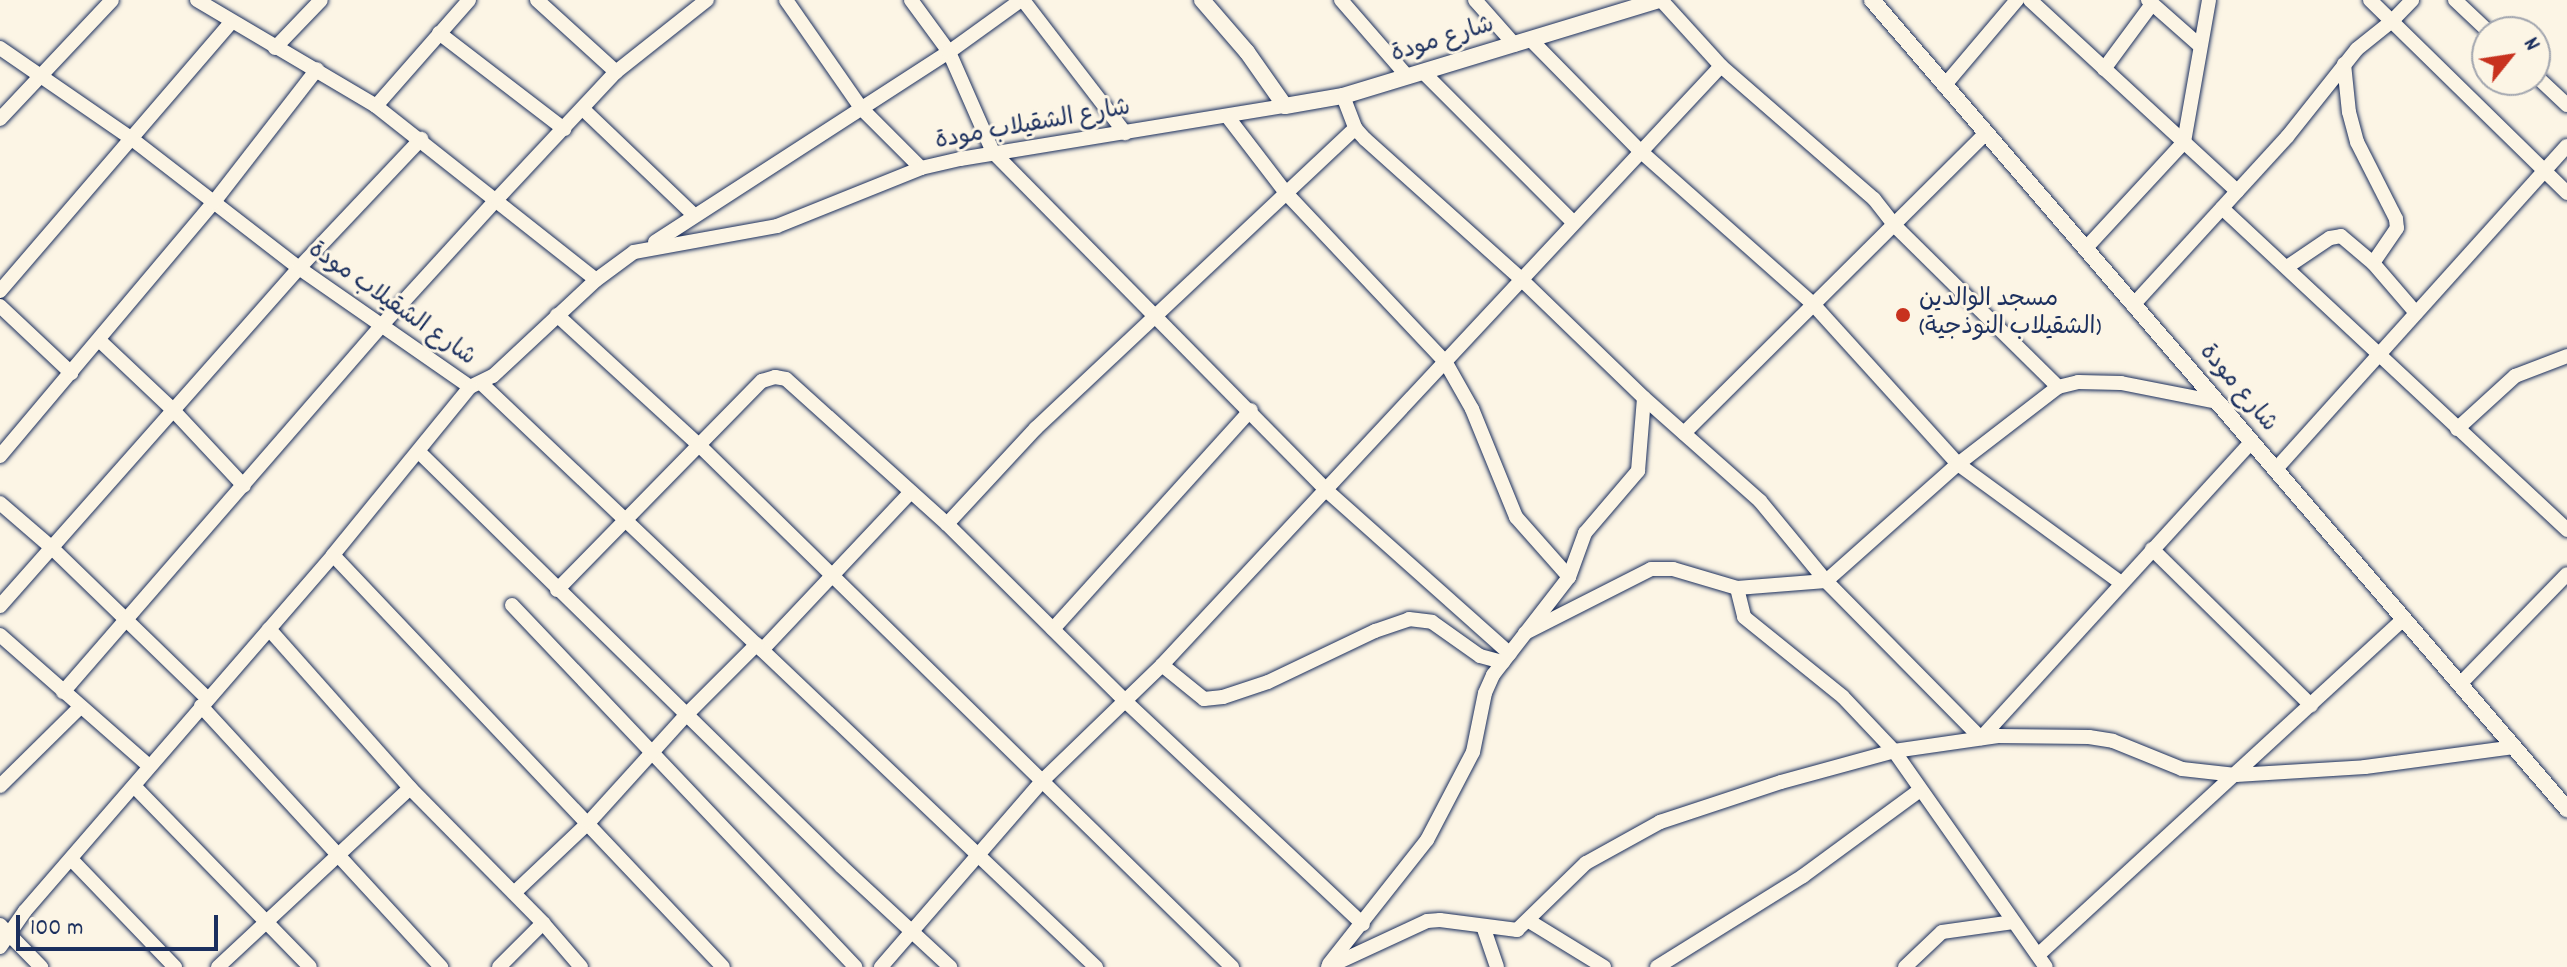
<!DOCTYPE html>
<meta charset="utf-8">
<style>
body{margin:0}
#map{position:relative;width:2567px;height:967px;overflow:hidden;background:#fcf5e5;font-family:Dekko,"Playpen Sans Arabic",sans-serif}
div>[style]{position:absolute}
.roads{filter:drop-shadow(0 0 2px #1b2f5e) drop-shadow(0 0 2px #1b2f5e)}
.minor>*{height:14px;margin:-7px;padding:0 7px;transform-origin:7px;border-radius:7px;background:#fcf5e5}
.tertiary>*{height:16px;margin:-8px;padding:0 8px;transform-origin:8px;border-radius:8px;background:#fcf5e5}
.dots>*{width:22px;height:22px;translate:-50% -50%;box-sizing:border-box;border:4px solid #fcf5e5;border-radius:50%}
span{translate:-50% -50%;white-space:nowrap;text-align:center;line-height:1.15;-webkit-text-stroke:6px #fcf5e5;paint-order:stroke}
.street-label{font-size:24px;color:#1b2f5e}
.poi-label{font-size:24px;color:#1b2f5e}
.left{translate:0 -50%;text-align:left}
.north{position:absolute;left:2471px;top:16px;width:80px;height:80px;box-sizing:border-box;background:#fcf5e5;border:2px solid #a2a6af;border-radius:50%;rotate:60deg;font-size:22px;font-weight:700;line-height:32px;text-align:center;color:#1b2f5e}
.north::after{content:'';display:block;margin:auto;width:28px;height:36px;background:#c8321e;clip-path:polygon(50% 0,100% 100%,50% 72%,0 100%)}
.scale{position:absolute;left:16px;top:915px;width:202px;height:36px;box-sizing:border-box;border:4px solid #1b2f5e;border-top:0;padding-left:10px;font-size:24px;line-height:28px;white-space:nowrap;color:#1b2f5e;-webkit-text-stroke:6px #fcf5e5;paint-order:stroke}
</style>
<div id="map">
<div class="roads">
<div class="minor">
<i style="left:197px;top:0;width:208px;rotate:30.6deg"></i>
<i style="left:376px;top:106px;width:280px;rotate:38.3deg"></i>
<i style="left:537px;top:0;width:107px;rotate:42.3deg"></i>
<i style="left:786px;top:0;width:131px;rotate:55.2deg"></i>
<i style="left:861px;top:108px;width:85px;rotate:45deg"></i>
<i style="left:911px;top:0;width:64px;rotate:53.8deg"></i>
<i style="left:949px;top:52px;width:109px;rotate:66.3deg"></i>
<i style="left:993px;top:152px;width:474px;rotate:45.4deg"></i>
<i style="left:1326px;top:490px;width:246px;rotate:41.7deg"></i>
<i style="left:1023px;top:0;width:168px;rotate:52.5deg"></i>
<i style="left:1341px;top:0;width:102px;rotate:49deg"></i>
<i style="left:1475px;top:0;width:60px;rotate:48.4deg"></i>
<i style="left:1661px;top:0;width:89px;rotate:47.7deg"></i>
<i style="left:1721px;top:66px;width:203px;rotate:41deg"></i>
<i style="left:1874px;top:199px;width:34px;rotate:52deg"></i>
<i style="left:1895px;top:226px;width:229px;rotate:44.6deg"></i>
<i style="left:2030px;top:0;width:282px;rotate:42.7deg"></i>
<i style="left:2148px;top:0;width:68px;rotate:41.4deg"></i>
<i style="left:2370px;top:0;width:276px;rotate:44.4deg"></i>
<i style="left:2455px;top:0;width:47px;rotate:43.3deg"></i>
<i style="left:439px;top:33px;width:158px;rotate:37.5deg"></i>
<i style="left:1531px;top:40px;width:154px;rotate:45.5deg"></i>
<i style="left:1639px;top:150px;width:231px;rotate:41.5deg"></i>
<i style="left:1812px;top:303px;width:217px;rotate:47.8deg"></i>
<i style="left:1958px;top:464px;width:202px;rotate:36.1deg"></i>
<i style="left:0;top:48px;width:160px;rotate:34.6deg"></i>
<i style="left:132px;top:139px;width:211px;rotate:37.7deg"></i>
<i style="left:299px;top:268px;width:208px;rotate:34.8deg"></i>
<i style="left:470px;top:387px;width:25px;rotate:-26deg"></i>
<i style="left:493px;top:376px;width:141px;rotate:-43deg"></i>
<i style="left:596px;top:280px;width:47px;rotate:-36.4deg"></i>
<i style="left:634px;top:252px;width:145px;rotate:-10.3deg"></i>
<i style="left:777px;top:226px;width:155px;rotate:-21.9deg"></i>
<i style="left:921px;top:168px;width:40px;rotate:-13deg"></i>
<i style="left:960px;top:159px;width:329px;rotate:-9.3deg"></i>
<i style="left:275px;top:48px;width:66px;rotate:-46.2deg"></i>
<i style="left:2344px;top:64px;width:48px;rotate:84.1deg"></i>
<i style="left:2349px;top:112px;width:31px;rotate:75deg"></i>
<i style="left:2357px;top:142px;width:86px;rotate:63.1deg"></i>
<i style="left:2396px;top:219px;width:9px;rotate:84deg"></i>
<i style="left:2397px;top:228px;width:42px;rotate:124.4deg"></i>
<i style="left:2104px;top:69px;width:81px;rotate:-53.6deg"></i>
<i style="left:1424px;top:73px;width:211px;rotate:45deg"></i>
<i style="left:2535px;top:75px;width:44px;rotate:43.2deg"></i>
<i style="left:1944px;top:86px;width:113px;rotate:-49.7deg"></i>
<i style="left:1343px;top:96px;width:34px;rotate:69deg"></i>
<i style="left:1355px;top:128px;width:15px;rotate:48deg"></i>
<i style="left:1365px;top:139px;width:212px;rotate:41.9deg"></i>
<i style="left:1523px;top:281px;width:168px;rotate:44deg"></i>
<i style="left:1644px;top:398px;width:155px;rotate:41.6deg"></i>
<i style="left:1760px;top:501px;width:104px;rotate:50.5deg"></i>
<i style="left:1826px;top:581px;width:221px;rotate:45.4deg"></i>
<i style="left:1981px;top:738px;width:401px;rotate:-47.6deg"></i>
<i style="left:376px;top:106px;width:141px;rotate:-48.7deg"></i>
<i style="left:584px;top:110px;width:152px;rotate:43.7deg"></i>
<i style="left:1227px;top:116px;width:97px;rotate:52.5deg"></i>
<i style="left:1286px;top:193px;width:233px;rotate:46.7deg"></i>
<i style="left:1446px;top:363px;width:53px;rotate:60.5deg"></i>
<i style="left:1472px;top:409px;width:117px;rotate:67.8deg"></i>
<i style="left:1516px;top:517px;width:80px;rotate:48.5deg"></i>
<i style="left:0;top:119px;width:163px;rotate:-46.7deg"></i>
<i style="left:2222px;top:208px;width:472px;rotate:43deg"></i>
<i style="left:655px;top:242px;width:350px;rotate:-32.9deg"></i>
<i style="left:949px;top:52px;width:89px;rotate:-35.8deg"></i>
<i style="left:2085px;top:249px;width:146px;rotate:-47.2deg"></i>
<i style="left:2184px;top:142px;width:144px;rotate:-80deg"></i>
<i style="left:2287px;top:267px;width:52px;rotate:-34deg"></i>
<i style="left:2330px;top:238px;width:11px;rotate:-10deg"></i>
<i style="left:2341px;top:236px;width:42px;rotate:40.2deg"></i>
<i style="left:2373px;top:263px;width:66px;rotate:49.3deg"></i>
<i style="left:0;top:291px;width:355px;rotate:-49.3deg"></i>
<i style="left:2133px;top:305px;width:228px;rotate:-47.5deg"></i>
<i style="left:2287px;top:137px;width:112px;rotate:-51.5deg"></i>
<i style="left:2357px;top:49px;width:45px;rotate:-38.7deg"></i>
<i style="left:2392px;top:21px;width:29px;rotate:-46deg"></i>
<i style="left:0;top:306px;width:98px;rotate:43.3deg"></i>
<i style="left:557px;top:315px;width:194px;rotate:42.5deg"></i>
<i style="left:700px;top:446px;width:745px;rotate:44.4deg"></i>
<i style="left:99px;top:340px;width:100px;rotate:43.4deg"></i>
<i style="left:172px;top:409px;width:105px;rotate:46.9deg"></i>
<i style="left:482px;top:384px;width:847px;rotate:43.52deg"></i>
<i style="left:2457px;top:429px;width:79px;rotate:-42.4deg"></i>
<i style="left:2515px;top:376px;width:56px;rotate:-21deg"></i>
<i style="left:1684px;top:433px;width:424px;rotate:-44.8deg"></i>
<i style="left:419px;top:452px;width:591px;rotate:44.45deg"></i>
<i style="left:841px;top:866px;width:149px;rotate:42.8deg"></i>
<i style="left:0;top:456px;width:332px;rotate:-49.9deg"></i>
<i style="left:214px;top:202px;width:168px;rotate:-52.2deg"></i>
<i style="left:2275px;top:470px;width:436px;rotate:-48deg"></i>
<i style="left:0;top:503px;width:67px;rotate:40.8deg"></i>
<i style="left:51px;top:547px;width:217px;rotate:44.1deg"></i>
<i style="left:947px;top:524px;width:131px;rotate:-47.2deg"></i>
<i style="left:1036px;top:428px;width:438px;rotate:-43.2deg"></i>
<i style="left:2152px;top:549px;width:223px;rotate:44.5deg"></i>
<i style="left:333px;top:555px;width:567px;rotate:46.57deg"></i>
<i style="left:1737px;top:588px;width:30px;rotate:76deg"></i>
<i style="left:1744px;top:617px;width:127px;rotate:38.9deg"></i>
<i style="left:1843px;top:697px;width:74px;rotate:46.6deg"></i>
<i style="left:1894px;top:751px;width:264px;rotate:54.9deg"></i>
<i style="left:557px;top:590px;width:293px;rotate:-45.6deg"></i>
<i style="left:762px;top:381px;width:14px;rotate:-17deg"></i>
<i style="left:775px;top:377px;width:11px;rotate:10deg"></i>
<i style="left:786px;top:379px;width:217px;rotate:42deg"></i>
<i style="left:947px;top:524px;width:248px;rotate:44.8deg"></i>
<i style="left:1123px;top:699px;width:329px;rotate:43.2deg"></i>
<i style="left:512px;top:605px;width:499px;rotate:46.5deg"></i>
<i style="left:0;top:606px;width:451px;rotate:-48.5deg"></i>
<i style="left:299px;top:268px;width:178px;rotate:-46.6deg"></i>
<i style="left:269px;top:629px;width:213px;rotate:48.4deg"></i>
<i style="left:410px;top:788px;width:190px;rotate:45.4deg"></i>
<i style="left:543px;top:923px;width:58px;rotate:49.2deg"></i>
<i style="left:1053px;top:629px;width:295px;rotate:-47.9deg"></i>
<i style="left:1525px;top:633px;width:141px;rotate:-26.9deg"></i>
<i style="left:1651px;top:569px;width:22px"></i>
<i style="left:1673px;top:569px;width:67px;rotate:16.5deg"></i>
<i style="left:1737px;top:588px;width:89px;rotate:-4.5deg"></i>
<i style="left:1826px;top:581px;width:176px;rotate:-41.6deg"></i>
<i style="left:1958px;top:464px;width:126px;rotate:-37.6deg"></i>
<i style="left:2058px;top:387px;width:21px;rotate:-14deg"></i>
<i style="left:2078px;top:382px;width:43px;rotate:1.3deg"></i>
<i style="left:2121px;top:383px;width:99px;rotate:11.1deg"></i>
<i style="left:0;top:635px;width:198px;rotate:41.3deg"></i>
<i style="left:762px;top:650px;width:217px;rotate:-46.7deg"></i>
<i style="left:1162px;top:665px;width:54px;rotate:39deg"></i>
<i style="left:1204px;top:699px;width:19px;rotate:-6deg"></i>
<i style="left:1223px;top:697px;width:47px;rotate:-18.4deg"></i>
<i style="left:1268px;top:682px;width:119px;rotate:-25.5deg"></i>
<i style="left:1375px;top:631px;width:36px;rotate:-19deg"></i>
<i style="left:1409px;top:619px;width:23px;rotate:7deg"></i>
<i style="left:1432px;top:622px;width:59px;rotate:35.3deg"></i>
<i style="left:1480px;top:656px;width:24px;rotate:15deg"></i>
<i style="left:2460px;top:684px;width:153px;rotate:-45.8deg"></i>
<i style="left:63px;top:692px;width:485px;rotate:-49deg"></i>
<i style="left:381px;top:326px;width:172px;rotate:-47.6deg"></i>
<i style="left:497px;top:199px;width:174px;rotate:-46.9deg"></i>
<i style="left:616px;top:72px;width:116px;rotate:-38.4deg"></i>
<i style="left:201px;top:706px;width:355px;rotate:47.4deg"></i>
<i style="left:0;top:786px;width:111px;rotate:-44.6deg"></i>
<i style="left:134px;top:786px;width:252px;rotate:45.8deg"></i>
<i style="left:71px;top:859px;width:150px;rotate:46.1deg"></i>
<i style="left:514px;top:893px;width:103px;rotate:-43.4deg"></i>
<i style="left:589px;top:822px;width:144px;rotate:-47.8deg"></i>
<i style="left:686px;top:715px;width:100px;rotate:-45deg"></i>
<i style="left:1529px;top:921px;width:88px;rotate:31.5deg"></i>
<i style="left:0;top:925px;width:59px;rotate:45.7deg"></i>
<i style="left:1483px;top:926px;width:43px;rotate:71.1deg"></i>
<i style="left:0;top:947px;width:44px;rotate:-55.2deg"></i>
<i style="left:25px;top:911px;width:471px;rotate:-49.1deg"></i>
<i style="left:333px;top:555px;width:217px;rotate:-50.8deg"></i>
<i style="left:2038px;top:955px;width:496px;rotate:-42.6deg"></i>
<i style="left:1329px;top:964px;width:158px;rotate:-51.7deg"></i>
<i style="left:1427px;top:840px;width:99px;rotate:-62.4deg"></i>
<i style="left:1473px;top:752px;width:60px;rotate:-78.5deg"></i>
<i style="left:1485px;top:693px;width:20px;rotate:-66deg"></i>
<i style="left:1493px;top:675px;width:124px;rotate:-52.2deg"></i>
<i style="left:1569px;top:577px;width:47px;rotate:-70deg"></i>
<i style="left:1585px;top:533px;width:82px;rotate:-49.5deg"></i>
<i style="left:1638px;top:471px;width:73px;rotate:-85.3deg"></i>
<i style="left:218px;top:967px;width:262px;rotate:-43deg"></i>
<i style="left:499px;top:967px;width:62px;rotate:-45deg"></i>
<i style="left:881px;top:967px;width:245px;rotate:-49.1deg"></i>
<i style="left:1041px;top:782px;width:168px;rotate:-44deg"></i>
<i style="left:1162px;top:665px;width:819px;rotate:-46.98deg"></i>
<i style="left:1328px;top:967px;width:109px;rotate:-24.9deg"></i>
<i style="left:1427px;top:921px;width:13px;rotate:-4deg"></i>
<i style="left:1440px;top:920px;width:78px;rotate:7.4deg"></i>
<i style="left:1517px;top:930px;width:96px;rotate:-44.2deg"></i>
<i style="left:1586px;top:863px;width:85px;rotate:-29deg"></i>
<i style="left:1660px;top:822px;width:127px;rotate:-18.3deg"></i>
<i style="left:1781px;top:782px;width:117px;rotate:-15.3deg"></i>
<i style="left:1894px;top:751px;width:105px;rotate:-8.2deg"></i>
<i style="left:1998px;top:736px;width:91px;rotate:0.6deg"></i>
<i style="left:2089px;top:737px;width:24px;rotate:9deg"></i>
<i style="left:2113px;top:741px;width:74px;rotate:22.1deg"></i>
<i style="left:2182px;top:769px;width:54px;rotate:6.3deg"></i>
<i style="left:2236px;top:775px;width:129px;rotate:-3.5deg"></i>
<i style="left:2365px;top:767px;width:150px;rotate:-7.6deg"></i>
<i style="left:1657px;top:967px;width:172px;rotate:-31.9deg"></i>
<i style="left:1803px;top:876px;width:145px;rotate:-36.3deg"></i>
<i style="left:1905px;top:967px;width:51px;rotate:-43.4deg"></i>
<i style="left:1942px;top:932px;width:72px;rotate:-8deg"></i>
</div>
<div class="tertiary">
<i style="left:1202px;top:0;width:69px;rotate:49.1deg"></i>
<i style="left:1247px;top:52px;width:66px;rotate:54.9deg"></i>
<i style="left:1285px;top:106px;width:59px;rotate:-9.8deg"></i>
<i style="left:1343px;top:96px;width:330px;rotate:-16.9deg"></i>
<i style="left:1872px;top:0;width:1067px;rotate:49.33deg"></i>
</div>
</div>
<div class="dots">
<i style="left:1903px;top:315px;background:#c8321e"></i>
</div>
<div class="street-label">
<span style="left:1443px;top:41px;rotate:-17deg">شارع مودة</span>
<span style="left:1033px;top:126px;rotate:-10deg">شارع الشقيلاب مودة</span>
<span style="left:391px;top:305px;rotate:35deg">شارع الشقيلاب مودة</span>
<span style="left:2237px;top:389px;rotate:50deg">شارع مودة</span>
</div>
<div class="poi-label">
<span class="left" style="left:1919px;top:315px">مسجد الوالدين<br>(الشقيلاب النوذجية)</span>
</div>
<div class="north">N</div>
<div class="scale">100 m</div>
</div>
